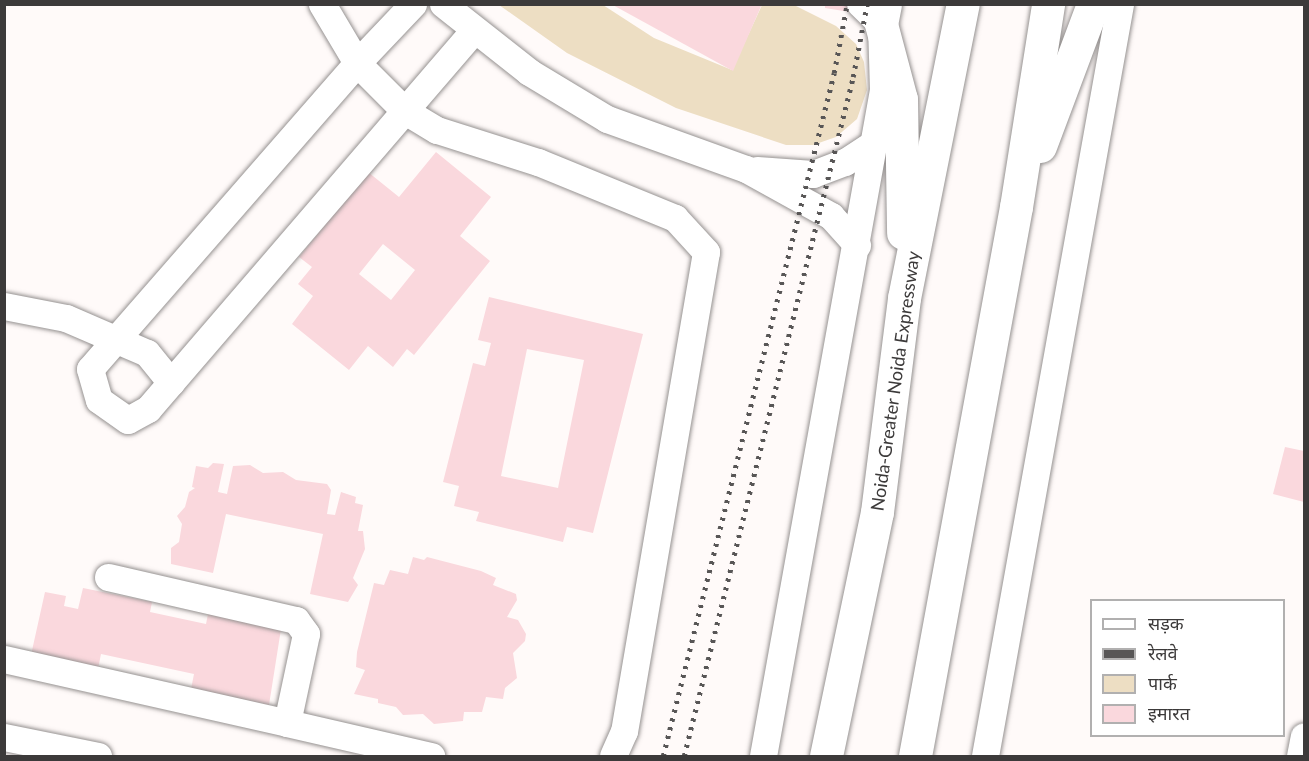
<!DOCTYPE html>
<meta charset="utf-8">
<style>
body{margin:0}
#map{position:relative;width:1309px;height:761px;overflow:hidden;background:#fffaf9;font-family:Lato,"Noto Sans Devanagari",sans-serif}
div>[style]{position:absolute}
.green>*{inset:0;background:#eddec3}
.building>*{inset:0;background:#fad8dd}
.roads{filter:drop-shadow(0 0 2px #969291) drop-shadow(0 0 2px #969291)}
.minor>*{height:27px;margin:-13.5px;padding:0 13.5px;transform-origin:13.5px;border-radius:13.5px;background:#fff}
.highway>*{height:33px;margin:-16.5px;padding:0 16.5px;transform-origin:16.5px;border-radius:16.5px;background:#fff}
.rail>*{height:4.5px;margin-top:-2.25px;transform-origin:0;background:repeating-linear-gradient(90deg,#585656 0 3px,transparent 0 9px)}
span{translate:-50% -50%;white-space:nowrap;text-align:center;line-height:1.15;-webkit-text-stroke:5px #fff;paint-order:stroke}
.street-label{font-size:18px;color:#3c3a3a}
.frame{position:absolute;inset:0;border:6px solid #3c3a3a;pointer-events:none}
.legend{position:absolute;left:1090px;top:599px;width:195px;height:138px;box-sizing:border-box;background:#fff;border:2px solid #b1b0b0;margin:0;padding:8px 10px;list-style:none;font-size:18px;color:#3c3a3a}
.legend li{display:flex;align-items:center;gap:12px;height:30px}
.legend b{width:30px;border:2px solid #b1b0b0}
</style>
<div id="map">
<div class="green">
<i style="clip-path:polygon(499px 5px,603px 5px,654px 38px,732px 70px,762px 5px,794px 5px,836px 26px,856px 44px,864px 62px,867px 90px,857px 119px,836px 137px,813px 145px,786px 145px,676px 108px,567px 53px)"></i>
</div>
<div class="building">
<i style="clip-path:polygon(611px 4px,762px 4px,733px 71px)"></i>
<i style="clip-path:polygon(825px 4px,889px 4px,887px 18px,825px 8px)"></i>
<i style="clip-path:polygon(evenodd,436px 152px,491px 197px,460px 236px,490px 261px,414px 355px,407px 349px,393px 367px,368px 346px,349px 370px,292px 324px,313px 296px,298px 284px,312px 267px,299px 257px,368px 172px,399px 197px,436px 152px,383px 244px,415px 270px,391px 300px,359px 274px,383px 244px)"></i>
<i style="clip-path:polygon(evenodd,489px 297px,643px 334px,593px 533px,567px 527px,563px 542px,476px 521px,479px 512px,454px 506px,459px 486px,443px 482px,473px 363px,485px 366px,491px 343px,478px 340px,489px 297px,527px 349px,584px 360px,558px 488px,501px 476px,527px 349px)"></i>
<i style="clip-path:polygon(1285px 447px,1304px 451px,1304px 502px,1273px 494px)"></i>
<i style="clip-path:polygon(213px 463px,224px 464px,218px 492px,227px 494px,233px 466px,250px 465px,263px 473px,283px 472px,296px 480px,327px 484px,331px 490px,327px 514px,335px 515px,341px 492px,356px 497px,355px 503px,363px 505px,358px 531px,363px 531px,365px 549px,353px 578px,358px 585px,348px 602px,310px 594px,323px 534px,226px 514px,213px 573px,171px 564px,171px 548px,179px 542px,182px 524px,177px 516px,185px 507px,189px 492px,195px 488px,192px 487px,196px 466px,208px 468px)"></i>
<i style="clip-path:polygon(413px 557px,424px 560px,427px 557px,481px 571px,496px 578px,493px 585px,516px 594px,517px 600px,507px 617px,518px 620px,526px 634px,525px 641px,513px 653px,517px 678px,505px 688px,503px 699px,486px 697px,482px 712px,464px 712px,463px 721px,434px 724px,423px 714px,403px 715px,396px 707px,378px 703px,378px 699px,354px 694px,365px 670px,356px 667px,357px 652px,374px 583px,384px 585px,390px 570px,408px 574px)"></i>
<i style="clip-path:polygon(83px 588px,152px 602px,150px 612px,206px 624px,208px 614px,281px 629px,269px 705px,191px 689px,194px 674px,101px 654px,98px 669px,31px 655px,45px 592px,66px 596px,64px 606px,78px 609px)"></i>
</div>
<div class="roads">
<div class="minor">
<i style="left:322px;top:4px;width:69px;rotate:59.3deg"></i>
<i style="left:357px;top:63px;width:68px;rotate:45deg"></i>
<i style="left:405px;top:111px;width:37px;rotate:31deg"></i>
<i style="left:437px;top:130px;width:106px;rotate:17.6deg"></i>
<i style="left:538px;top:162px;width:148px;rotate:22.2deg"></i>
<i style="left:675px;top:218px;width:46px;rotate:47.6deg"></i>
<i style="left:706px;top:252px;width:486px;rotate:99.7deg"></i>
<i style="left:624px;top:731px;width:27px;rotate:114deg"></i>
<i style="left:413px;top:4px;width:81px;rotate:133.5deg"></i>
<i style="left:357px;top:63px;width:406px;rotate:131.1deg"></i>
<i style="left:90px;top:369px;width:32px;rotate:74deg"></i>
<i style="left:99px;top:400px;width:35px;rotate:35deg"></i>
<i style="left:128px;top:420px;width:23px;rotate:-29deg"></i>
<i style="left:148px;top:409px;width:500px;rotate:-49.3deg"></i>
<i style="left:443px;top:4px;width:110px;rotate:38.3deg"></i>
<i style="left:529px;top:72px;width:91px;rotate:31.1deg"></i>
<i style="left:607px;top:119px;width:148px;rotate:19.8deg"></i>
<i style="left:746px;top:169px;width:97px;rotate:28.9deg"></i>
<i style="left:831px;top:216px;width:39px;rotate:48deg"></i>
<i style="left:757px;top:170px;width:56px;rotate:4.1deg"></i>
<i style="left:813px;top:174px;width:34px;rotate:-21deg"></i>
<i style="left:845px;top:162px;width:35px;rotate:-33deg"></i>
<i style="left:4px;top:306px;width:63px;rotate:11deg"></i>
<i style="left:66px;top:318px;width:88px;rotate:23.4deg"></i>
<i style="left:147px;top:353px;width:38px;rotate:51deg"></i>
<i style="left:108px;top:577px;width:193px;rotate:12.9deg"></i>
<i style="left:296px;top:620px;width:17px;rotate:54deg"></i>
<i style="left:306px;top:634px;width:91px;rotate:102.1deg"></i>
<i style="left:287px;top:723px;width:148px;rotate:12.9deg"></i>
<i style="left:4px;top:659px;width:290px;rotate:12.7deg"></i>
<i style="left:4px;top:737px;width:96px;rotate:11.4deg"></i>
<i style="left:763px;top:756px;width:677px;rotate:-79.79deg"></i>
<i style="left:883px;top:90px;width:66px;rotate:-91.7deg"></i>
<i style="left:881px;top:24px;width:29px;rotate:-136deg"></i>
<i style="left:985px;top:756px;width:764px;rotate:-79.82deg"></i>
<i style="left:1300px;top:756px;width:20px;rotate:-79deg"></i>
</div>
<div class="highway">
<i style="left:885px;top:4px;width:20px;rotate:101deg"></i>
<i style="left:881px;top:24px;width:78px;rotate:75.1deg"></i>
<i style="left:901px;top:99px;width:134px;rotate:89.1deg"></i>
<i style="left:1040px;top:146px;width:152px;rotate:-69.5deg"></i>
<i style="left:826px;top:756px;width:249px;rotate:-78.2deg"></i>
<i style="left:877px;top:512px;width:216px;rotate:-82.8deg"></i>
<i style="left:904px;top:298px;width:300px;rotate:-78.7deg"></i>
<i style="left:915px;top:756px;width:558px;rotate:-79.58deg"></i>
<i style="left:1016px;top:207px;width:206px;rotate:-81deg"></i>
</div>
</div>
<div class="rail">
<i style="left:663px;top:756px;width:704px;rotate:-75.94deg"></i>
<i style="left:834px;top:73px;width:70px;rotate:-79.3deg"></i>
<i style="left:684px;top:756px;width:700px;rotate:-76.02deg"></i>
<i style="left:853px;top:77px;width:74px;rotate:-79.1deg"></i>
</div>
<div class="street-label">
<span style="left:895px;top:381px;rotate:-82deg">Noida-Greater Noida Expressway</span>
</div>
<div class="frame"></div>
<ul class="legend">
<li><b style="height:8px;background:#fff"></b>सड़क</li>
<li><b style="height:8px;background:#585656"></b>रेलवे</li>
<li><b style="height:16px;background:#eddec3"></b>पार्क</li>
<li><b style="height:16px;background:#fad8dd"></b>इमारत</li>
</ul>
</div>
